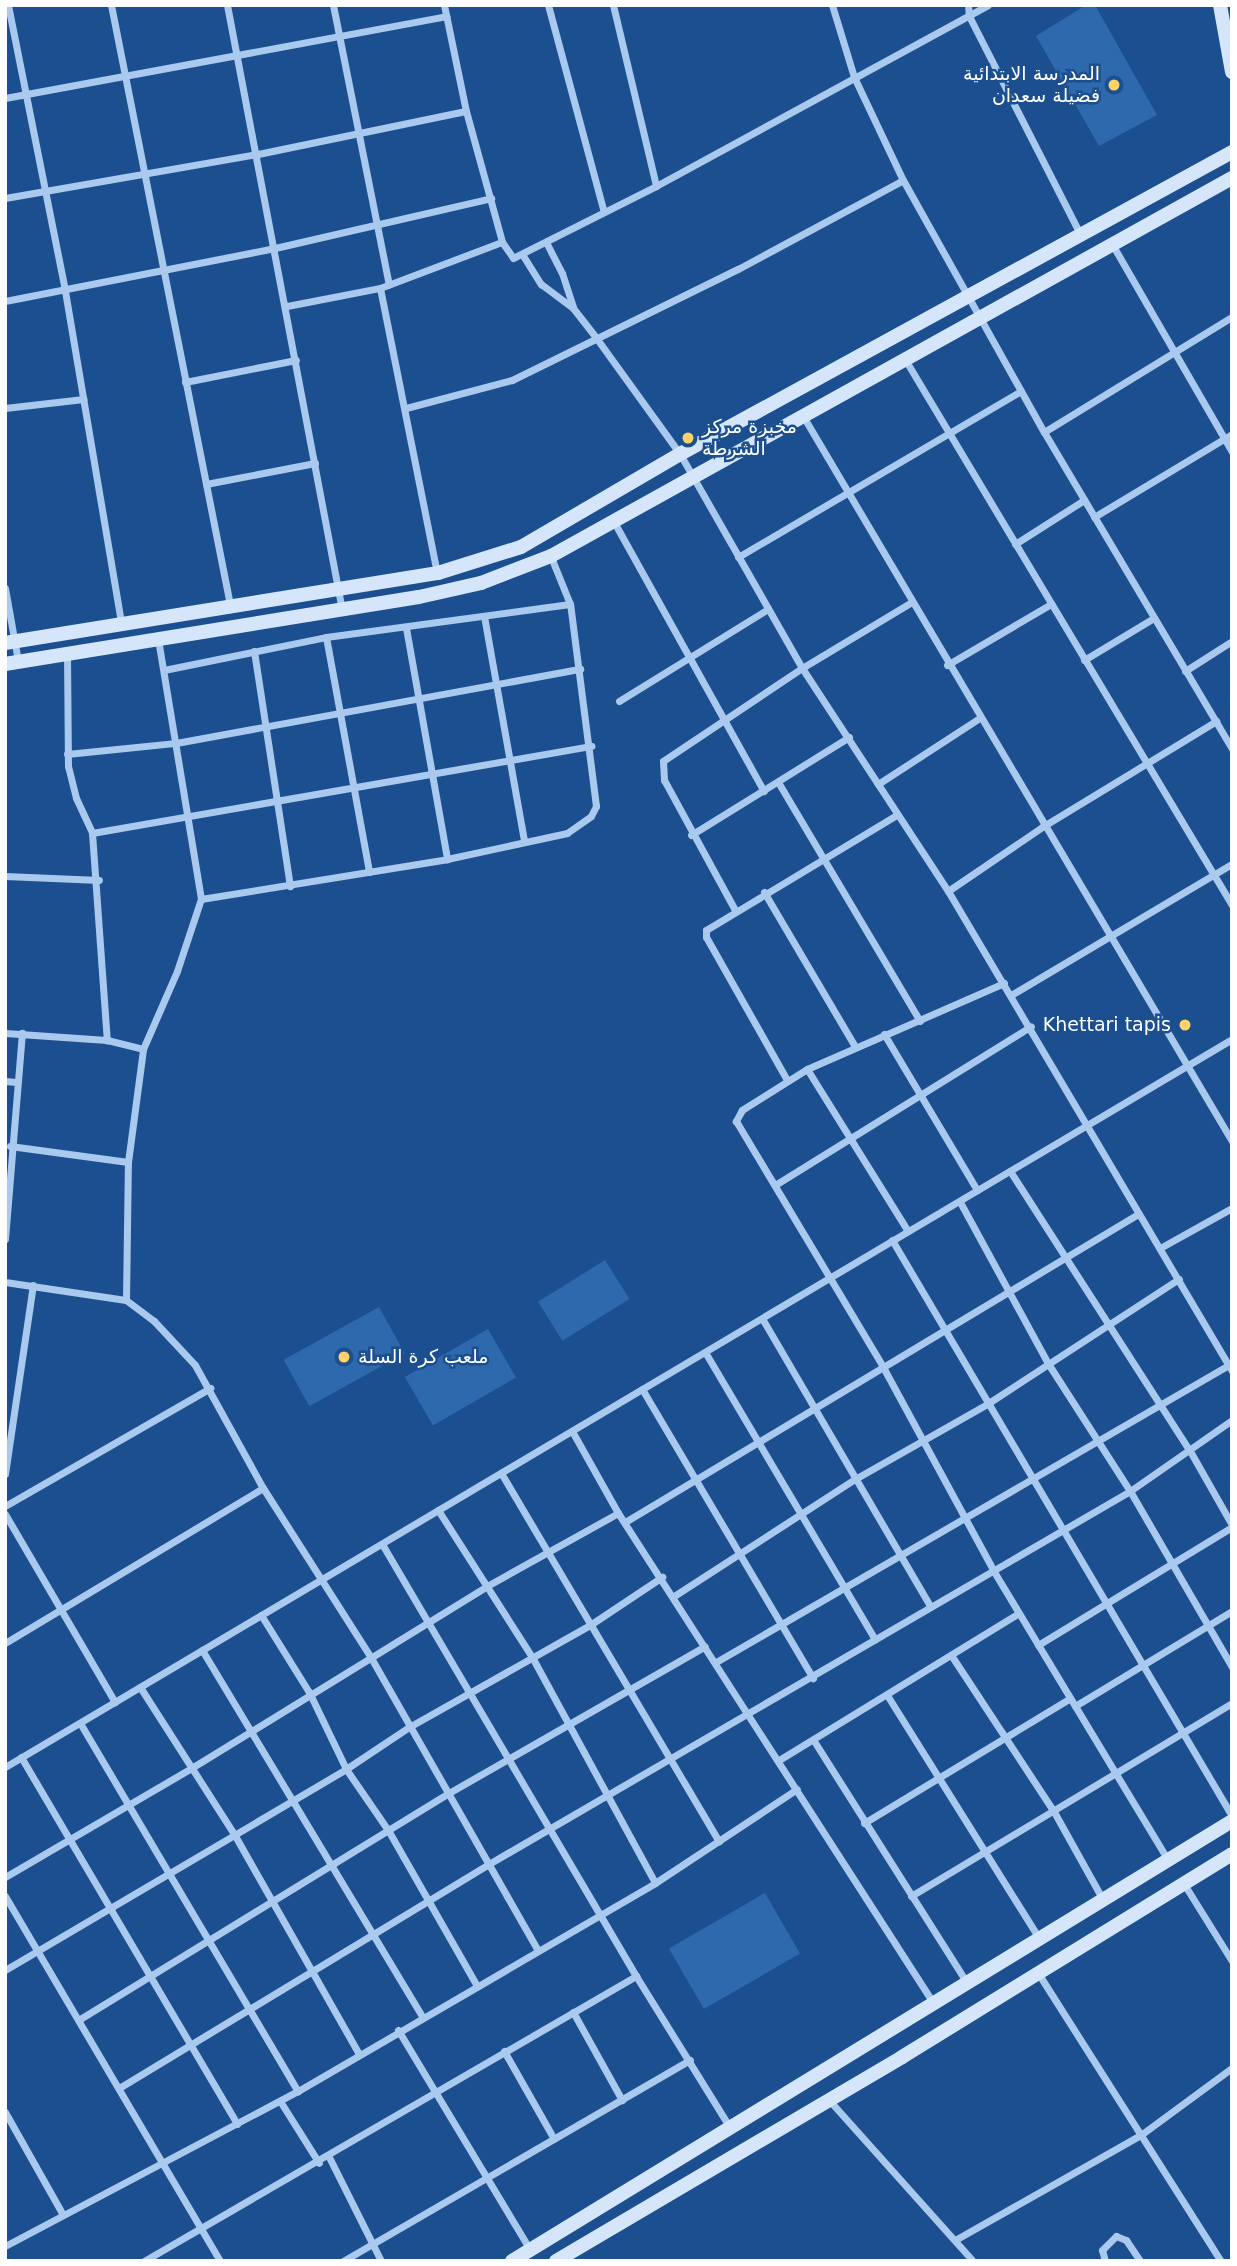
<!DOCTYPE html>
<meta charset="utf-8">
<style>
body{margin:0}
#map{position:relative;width:1237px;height:2266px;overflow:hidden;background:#1b4f8f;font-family:"DejaVu Sans",Cairo,sans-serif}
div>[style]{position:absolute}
.green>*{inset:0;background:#2e69ad;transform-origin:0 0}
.street>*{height:7px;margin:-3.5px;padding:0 3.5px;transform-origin:3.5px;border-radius:3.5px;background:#a9c9ee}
.secondary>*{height:14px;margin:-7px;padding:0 7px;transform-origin:7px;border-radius:7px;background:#d6e6fa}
.dots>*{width:19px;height:19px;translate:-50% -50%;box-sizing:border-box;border:4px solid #1b4f8f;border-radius:50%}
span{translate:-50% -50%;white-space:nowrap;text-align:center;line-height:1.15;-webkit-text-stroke:5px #1b4f8f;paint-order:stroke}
.poi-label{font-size:19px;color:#fff}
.right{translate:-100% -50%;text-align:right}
.left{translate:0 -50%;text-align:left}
.frame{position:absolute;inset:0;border:7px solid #fff;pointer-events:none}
</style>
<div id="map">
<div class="green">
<i style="clip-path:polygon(1086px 5px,1095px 5px,1157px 115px,1099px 146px,1036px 36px)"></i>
<i style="left:605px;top:1260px;width:46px;height:79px;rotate:58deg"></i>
<i style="left:379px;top:1307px;width:53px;height:109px;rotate:61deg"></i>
<i style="left:488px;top:1329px;width:56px;height:96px;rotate:60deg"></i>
<i style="left:765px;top:1893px;width:70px;height:111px;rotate:60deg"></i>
</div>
<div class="street">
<i style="left:8px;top:5px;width:292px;rotate:78.7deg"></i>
<i style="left:65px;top:291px;width:337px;rotate:80.4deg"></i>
<i style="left:111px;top:5px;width:612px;rotate:78.78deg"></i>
<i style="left:227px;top:5px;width:616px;rotate:79.24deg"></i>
<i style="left:333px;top:5px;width:285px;rotate:78.7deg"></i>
<i style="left:444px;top:5px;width:108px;rotate:78.3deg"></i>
<i style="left:466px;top:111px;width:136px;rotate:74.6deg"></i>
<i style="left:502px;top:242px;width:19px;rotate:55deg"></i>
<i style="left:513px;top:258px;width:160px;rotate:-26.7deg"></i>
<i style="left:656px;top:186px;width:378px;rotate:-28.6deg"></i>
<i style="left:548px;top:5px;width:214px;rotate:74.9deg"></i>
<i style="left:613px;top:5px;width:186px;rotate:76.6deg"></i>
<i style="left:832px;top:5px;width:75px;rotate:73deg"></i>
<i style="left:854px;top:77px;width:114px;rotate:64.6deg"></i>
<i style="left:903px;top:180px;width:289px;rotate:60.8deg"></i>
<i style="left:1044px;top:432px;width:368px;rotate:59.3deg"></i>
<i style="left:968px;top:5px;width:11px;rotate:85deg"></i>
<i style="left:969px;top:16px;width:242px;rotate:63deg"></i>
<i style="left:5px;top:98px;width:449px;rotate:-10.5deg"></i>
<i style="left:5px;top:198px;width:257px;rotate:-9.9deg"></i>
<i style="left:258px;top:154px;width:212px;rotate:-11.7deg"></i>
<i style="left:546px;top:242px;width:35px;rotate:63deg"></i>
<i style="left:562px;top:273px;width:36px;rotate:72deg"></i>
<i style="left:1112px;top:244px;width:240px;rotate:60deg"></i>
<i style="left:522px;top:254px;width:36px;rotate:58deg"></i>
<i style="left:541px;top:284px;width:40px;rotate:37deg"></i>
<i style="left:573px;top:308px;width:39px;rotate:52deg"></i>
<i style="left:597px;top:339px;width:142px;rotate:54.2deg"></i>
<i style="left:680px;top:454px;width:246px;rotate:60.3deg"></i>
<i style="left:802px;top:668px;width:267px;rotate:56.8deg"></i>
<i style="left:948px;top:891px;width:558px;rotate:59.39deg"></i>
<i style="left:380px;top:288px;width:290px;rotate:78.7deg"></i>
<i style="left:5px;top:301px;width:275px;rotate:-11.1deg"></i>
<i style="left:275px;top:248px;width:222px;rotate:-13deg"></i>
<i style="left:287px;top:306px;width:95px;rotate:-11deg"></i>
<i style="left:380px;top:288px;width:130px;rotate:-20.7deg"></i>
<i style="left:906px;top:361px;width:634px;rotate:59.07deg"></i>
<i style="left:185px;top:382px;width:113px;rotate:-11.2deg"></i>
<i style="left:5px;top:408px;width:79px;rotate:-6.6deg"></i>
<i style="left:406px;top:408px;width:110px;rotate:-14.8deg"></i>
<i style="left:512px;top:380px;width:252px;rotate:-26.2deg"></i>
<i style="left:738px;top:269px;width:187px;rotate:-28.3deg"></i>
<i style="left:803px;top:416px;width:842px;rotate:59.39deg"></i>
<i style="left:1044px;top:432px;width:220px;rotate:-31.5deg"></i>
<i style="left:206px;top:484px;width:111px;rotate:-10.9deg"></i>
<i style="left:1094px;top:517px;width:161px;rotate:-31deg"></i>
<i style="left:614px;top:522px;width:308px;rotate:60.9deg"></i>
<i style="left:1015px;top:544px;width:82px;rotate:-32.5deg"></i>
<i style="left:738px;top:557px;width:328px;rotate:-30.4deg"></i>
<i style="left:5px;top:588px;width:74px;rotate:79.9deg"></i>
<i style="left:484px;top:616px;width:229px;rotate:79.9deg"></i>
<i style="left:406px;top:628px;width:235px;rotate:79.9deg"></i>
<i style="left:326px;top:637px;width:239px;rotate:79.6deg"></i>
<i style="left:158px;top:639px;width:264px;rotate:80.6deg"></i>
<i style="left:201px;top:899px;width:249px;rotate:-9.2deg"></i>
<i style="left:447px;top:859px;width:123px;rotate:-12.2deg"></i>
<i style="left:567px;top:833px;width:29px;rotate:-35deg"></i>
<i style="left:591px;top:816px;width:11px;rotate:-63deg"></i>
<i style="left:596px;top:806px;width:204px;rotate:-97.3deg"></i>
<i style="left:570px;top:604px;width:51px;rotate:-112deg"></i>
<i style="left:254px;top:651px;width:238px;rotate:81.3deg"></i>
<i style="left:67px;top:654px;width:112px;rotate:89.5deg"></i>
<i style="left:68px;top:766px;width:33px;rotate:76deg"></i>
<i style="left:76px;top:798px;width:38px;rotate:65deg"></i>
<i style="left:92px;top:833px;width:208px;rotate:85.9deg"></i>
<i style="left:1084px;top:660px;width:79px;rotate:-31.1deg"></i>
<i style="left:947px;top:665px;width:121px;rotate:-30.4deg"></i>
<i style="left:164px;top:670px;width:165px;rotate:-11.5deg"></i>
<i style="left:326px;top:637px;width:246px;rotate:-7.7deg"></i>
<i style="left:1185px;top:671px;width:56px;rotate:-32.6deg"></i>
<i style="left:619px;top:701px;width:175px;rotate:-31.7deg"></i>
<i style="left:67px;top:754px;width:110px;rotate:-5.8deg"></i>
<i style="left:176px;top:743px;width:411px;rotate:-10.4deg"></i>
<i style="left:778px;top:782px;width:278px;rotate:59.3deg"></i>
<i style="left:878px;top:784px;width:119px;rotate:-33deg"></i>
<i style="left:92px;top:833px;width:507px;rotate:-9.89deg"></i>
<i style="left:691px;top:835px;width:186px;rotate:-31.8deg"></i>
<i style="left:5px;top:876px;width:94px;rotate:2.4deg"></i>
<i style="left:948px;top:891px;width:114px;rotate:-34.2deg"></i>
<i style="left:1042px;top:827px;width:204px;rotate:-31.3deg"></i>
<i style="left:764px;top:892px;width:178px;rotate:59.5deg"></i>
<i style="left:735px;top:910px;width:148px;rotate:-118.6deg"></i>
<i style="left:664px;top:780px;width:19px;rotate:-93deg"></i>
<i style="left:663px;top:761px;width:167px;rotate:-33.8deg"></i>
<i style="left:802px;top:668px;width:128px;rotate:-31deg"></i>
<i style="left:1004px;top:983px;width:215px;rotate:156.4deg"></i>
<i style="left:807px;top:1069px;width:77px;rotate:147.8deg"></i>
<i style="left:742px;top:1110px;width:13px;rotate:119deg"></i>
<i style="left:736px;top:1121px;width:287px;rotate:59.1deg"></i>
<i style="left:883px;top:1367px;width:231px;rotate:61.5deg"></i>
<i style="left:993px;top:1570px;width:337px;rotate:58.9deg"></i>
<i style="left:1011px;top:995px;width:257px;rotate:-30.7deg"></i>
<i style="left:5px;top:1033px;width:102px;rotate:3.9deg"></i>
<i style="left:107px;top:1040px;width:37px;rotate:14deg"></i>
<i style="left:884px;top:1034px;width:182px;rotate:59.2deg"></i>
<i style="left:807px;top:1069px;width:191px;rotate:58.1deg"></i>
<i style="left:787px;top:1080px;width:164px;rotate:-119.5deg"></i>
<i style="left:706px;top:937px;width:7px;rotate:-90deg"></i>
<i style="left:706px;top:930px;width:223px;rotate:-31.1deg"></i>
<i style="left:5px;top:1081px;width:11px;rotate:5deg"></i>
<i style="left:10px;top:1146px;width:119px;rotate:7.7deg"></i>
<i style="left:1010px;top:1171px;width:333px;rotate:57.3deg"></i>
<i style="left:1190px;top:1451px;width:85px;rotate:60.4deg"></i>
<i style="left:775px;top:1185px;width:301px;rotate:-31.8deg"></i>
<i style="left:960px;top:1202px;width:186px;rotate:61.4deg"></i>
<i style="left:1049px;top:1365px;width:150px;rotate:57.3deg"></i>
<i style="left:1130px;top:1491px;width:203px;rotate:59.9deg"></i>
<i style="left:5px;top:1239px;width:207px;rotate:-85.3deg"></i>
<i style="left:892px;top:1240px;width:669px;rotate:59.45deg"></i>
<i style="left:1160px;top:1248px;width:82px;rotate:-29.1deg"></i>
<i style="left:5px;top:1282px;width:122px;rotate:8.5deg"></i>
<i style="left:126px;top:1300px;width:35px;rotate:37deg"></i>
<i style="left:154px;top:1321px;width:60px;rotate:47deg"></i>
<i style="left:195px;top:1365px;width:141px;rotate:61.1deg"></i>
<i style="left:263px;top:1488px;width:199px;rotate:57.5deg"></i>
<i style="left:370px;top:1656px;width:337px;rotate:60.3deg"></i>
<i style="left:126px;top:1300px;width:138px;rotate:-89.2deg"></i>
<i style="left:128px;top:1162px;width:114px;rotate:-82.4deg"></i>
<i style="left:143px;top:1049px;width:85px;rotate:-66.4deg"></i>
<i style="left:177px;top:971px;width:76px;rotate:-71.6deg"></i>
<i style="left:763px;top:1320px;width:331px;rotate:59.7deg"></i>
<i style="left:705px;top:1352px;width:334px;rotate:59.4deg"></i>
<i style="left:642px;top:1389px;width:336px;rotate:59.4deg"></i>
<i style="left:572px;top:1431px;width:94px;rotate:60.7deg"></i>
<i style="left:618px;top:1513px;width:580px;rotate:57.24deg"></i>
<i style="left:501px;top:1473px;width:428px;rotate:59.4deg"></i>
<i style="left:5px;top:1474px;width:191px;rotate:-81.6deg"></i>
<i style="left:5px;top:1506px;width:237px;rotate:-29.9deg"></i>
<i style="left:438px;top:1510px;width:174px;rotate:57.4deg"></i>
<i style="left:532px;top:1657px;width:257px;rotate:61.4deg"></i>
<i style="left:5px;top:1514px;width:218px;rotate:59.7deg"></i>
<i style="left:625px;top:1522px;width:598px;rotate:-30.98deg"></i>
<i style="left:382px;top:1544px;width:501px;rotate:59.55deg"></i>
<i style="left:636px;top:1976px;width:176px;rotate:58.2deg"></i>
<i style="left:674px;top:1596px;width:216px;rotate:-32.9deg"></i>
<i style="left:855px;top:1479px;width:152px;rotate:-29.6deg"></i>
<i style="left:987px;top:1404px;width:229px;rotate:-33.1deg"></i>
<i style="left:261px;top:1615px;width:91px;rotate:58.1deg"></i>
<i style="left:309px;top:1692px;width:85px;rotate:64.3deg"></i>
<i style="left:346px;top:1769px;width:74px;rotate:55.5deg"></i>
<i style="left:388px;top:1830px;width:180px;rotate:60.3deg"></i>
<i style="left:5px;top:1643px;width:301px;rotate:-31deg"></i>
<i style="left:1038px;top:1645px;width:227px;rotate:-31.3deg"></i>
<i style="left:202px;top:1650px;width:427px;rotate:59deg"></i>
<i style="left:951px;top:1655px;width:186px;rotate:56.7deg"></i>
<i style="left:1053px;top:1810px;width:101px;rotate:60.9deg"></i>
<i style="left:716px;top:1662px;width:591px;rotate:-30.08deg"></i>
<i style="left:140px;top:1687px;width:174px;rotate:57.4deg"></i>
<i style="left:234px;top:1834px;width:253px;rotate:60.4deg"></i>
<i style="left:887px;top:1695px;width:285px;rotate:58deg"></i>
<i style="left:1075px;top:1706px;width:184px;rotate:-31.2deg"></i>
<i style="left:80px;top:1723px;width:428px;rotate:59.4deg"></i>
<i style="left:814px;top:1741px;width:283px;rotate:57.7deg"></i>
<i style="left:21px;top:1757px;width:426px;rotate:59.5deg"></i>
<i style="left:779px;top:1760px;width:281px;rotate:-31.5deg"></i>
<i style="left:5px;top:1767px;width:1427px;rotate:-30.68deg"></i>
<i style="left:864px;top:1823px;width:241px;rotate:-31.2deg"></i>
<i style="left:5px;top:1877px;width:218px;rotate:-30.3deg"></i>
<i style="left:193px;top:1767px;width:345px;rotate:-31.6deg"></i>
<i style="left:487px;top:1586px;width:150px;rotate:-29.1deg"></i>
<i style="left:1184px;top:1884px;width:91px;rotate:58.1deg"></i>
<i style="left:5px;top:1896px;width:424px;rotate:59.5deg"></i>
<i style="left:911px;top:1896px;width:375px;rotate:-31deg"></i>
<i style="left:5px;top:1970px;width:396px;rotate:-30.5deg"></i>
<i style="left:346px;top:1769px;width:76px;rotate:-33.7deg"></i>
<i style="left:409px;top:1727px;width:208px;rotate:-29.4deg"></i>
<i style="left:590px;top:1625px;width:87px;rotate:-33.7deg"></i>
<i style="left:1038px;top:1973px;width:341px;rotate:57.6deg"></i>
<i style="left:573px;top:2012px;width:101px;rotate:60.9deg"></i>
<i style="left:80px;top:2019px;width:430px;rotate:-31.5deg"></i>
<i style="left:447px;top:1794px;width:297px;rotate:-29.8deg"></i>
<i style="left:398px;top:2030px;width:257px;rotate:59deg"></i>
<i style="left:504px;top:2051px;width:101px;rotate:60.4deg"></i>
<i style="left:119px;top:2088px;width:430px;rotate:-31.2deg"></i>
<i style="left:487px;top:1865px;width:744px;rotate:-30.18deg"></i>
<i style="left:1130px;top:1491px;width:124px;rotate:-34.8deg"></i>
<i style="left:829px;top:2100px;width:216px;rotate:48.2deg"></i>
<i style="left:280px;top:2101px;width:73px;rotate:57.8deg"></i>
<i style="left:5px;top:2112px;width:116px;rotate:60.6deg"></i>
<i style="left:329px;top:2157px;width:116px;rotate:63.4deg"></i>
<i style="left:955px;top:2240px;width:215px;rotate:-29.5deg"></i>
<i style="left:1142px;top:2134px;width:112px;rotate:-36.3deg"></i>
<i style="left:5px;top:2246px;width:331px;rotate:-27.9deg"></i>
<i style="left:298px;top:2091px;width:413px;rotate:-30.2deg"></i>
<i style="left:655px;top:1883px;width:170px;rotate:-33.5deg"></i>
<i style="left:144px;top:2261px;width:569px;rotate:-30.08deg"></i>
<i style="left:343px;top:2261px;width:401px;rotate:-30.1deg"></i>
<i style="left:1105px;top:2261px;width:11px;rotate:-105deg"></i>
<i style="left:1102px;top:2250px;width:20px;rotate:-45deg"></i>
<i style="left:1116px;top:2236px;width:11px;rotate:22deg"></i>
<i style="left:1126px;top:2240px;width:25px;rotate:56deg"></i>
</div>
<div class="secondary">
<i style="left:1220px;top:5px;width:68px;rotate:79.8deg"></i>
<i style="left:5px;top:643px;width:439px;rotate:-9.2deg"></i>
<i style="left:438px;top:573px;width:87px;rotate:-17.4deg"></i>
<i style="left:521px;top:547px;width:184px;rotate:-30.3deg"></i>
<i style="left:680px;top:454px;width:629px;rotate:-28.68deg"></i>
<i style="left:5px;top:664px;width:419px;rotate:-9.2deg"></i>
<i style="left:419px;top:597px;width:64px;rotate:-12.7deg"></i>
<i style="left:481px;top:583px;width:75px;rotate:-21.1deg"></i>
<i style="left:551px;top:556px;width:779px;rotate:-29.03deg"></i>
<i style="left:512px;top:2261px;width:844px;rotate:-31.43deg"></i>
<i style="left:556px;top:2261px;width:402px;rotate:-30.5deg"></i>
<i style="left:902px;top:2057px;width:387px;rotate:-31.6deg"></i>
</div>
<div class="dots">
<i style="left:1114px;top:85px;background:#ffd166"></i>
<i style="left:688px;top:438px;background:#ffd166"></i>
<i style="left:1185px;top:1025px;background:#ffd166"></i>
<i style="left:344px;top:1357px;background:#ffd166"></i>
</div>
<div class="poi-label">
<span class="right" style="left:1100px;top:85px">المدرسة الابتدائية<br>فضيلة سعدان</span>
<span class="left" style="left:702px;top:438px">مخبزة مركز<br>الشرطة</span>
<span class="right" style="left:1171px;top:1025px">Khettari tapis</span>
<span class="left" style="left:358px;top:1357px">ملعب كرة السلة</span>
</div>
<div class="frame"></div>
</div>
